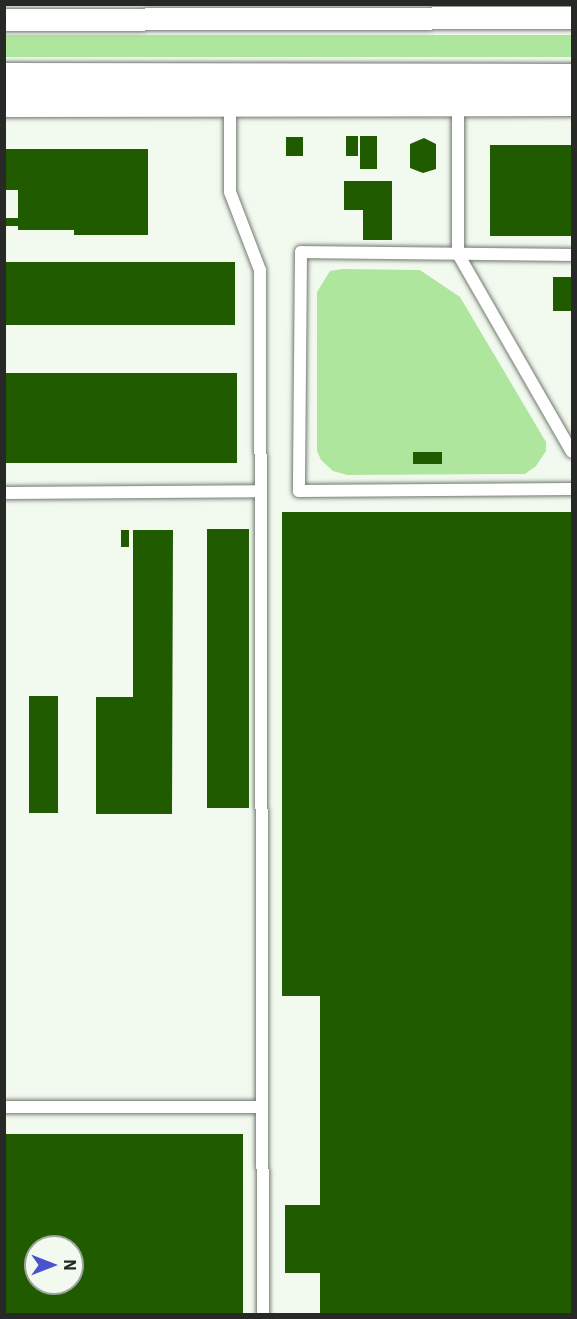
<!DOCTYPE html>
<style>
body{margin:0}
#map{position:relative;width:577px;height:1319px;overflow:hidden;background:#f2faf0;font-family:"IBM Plex Sans",sans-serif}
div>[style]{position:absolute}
.green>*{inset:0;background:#afe69d;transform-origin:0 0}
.building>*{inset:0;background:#205b00;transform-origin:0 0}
.roads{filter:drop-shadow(0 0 2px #727970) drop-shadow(0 0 2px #727970)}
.service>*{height:12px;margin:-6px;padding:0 6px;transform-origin:6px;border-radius:6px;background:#fff}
.minor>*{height:22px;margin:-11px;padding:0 11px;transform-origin:11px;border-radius:11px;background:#fff}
.tertiary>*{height:28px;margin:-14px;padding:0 14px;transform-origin:14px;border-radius:14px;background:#fff}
span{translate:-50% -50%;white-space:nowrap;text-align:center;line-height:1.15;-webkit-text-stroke:6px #f2faf0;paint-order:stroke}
.frame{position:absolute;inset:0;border:6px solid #262925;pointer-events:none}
.north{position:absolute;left:24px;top:1235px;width:60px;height:60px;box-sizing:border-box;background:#f2faf0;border:2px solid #a0a69f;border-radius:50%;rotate:90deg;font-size:16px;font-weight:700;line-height:24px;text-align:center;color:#262925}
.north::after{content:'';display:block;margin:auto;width:21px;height:27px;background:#4a53c9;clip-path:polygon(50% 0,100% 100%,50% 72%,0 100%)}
</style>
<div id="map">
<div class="green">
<i style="left:572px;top:35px;width:22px;height:567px;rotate:90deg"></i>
<i style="clip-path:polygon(342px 269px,420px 270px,460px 297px,546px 442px,546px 451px,536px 466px,525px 474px,347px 475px,333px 471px,321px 460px,317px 451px,317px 292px,330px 271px)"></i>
</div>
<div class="building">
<i style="left:346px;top:136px;width:12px;height:20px"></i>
<i style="left:360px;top:136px;width:17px;height:33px"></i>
<i style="left:286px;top:137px;width:17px;height:19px"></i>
<i style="clip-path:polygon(424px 138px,436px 144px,436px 169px,423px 173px,410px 168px,410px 144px)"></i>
<i style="left:490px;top:145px;width:82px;height:91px"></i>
<i style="clip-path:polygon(4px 149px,148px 149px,148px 235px,74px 235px,74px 230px,18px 230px,18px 226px,5px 226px,5px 218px,18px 218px,18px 190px,4px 190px)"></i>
<i style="clip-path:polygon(344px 181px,392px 181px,392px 240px,363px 240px,363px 210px,344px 210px)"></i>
<i style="left:4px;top:262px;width:231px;height:63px"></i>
<i style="left:553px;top:277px;width:19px;height:34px"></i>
<i style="left:4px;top:373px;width:233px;height:90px"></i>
<i style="left:413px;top:452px;width:29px;height:12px"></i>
<i style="clip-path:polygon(282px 512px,572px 512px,572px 1314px,320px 1314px,320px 1273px,285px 1273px,285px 1205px,320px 1205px,320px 996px,282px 996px)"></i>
<i style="left:207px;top:529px;width:42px;height:279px"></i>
<i style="left:121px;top:530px;width:8px;height:17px"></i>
<i style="clip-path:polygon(133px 530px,173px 530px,172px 814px,96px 814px,96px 697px,133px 697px)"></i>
<i style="left:29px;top:696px;width:29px;height:117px"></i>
<i style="clip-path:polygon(evenodd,4px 1134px,243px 1134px,243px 1314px,4px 1314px,4px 1134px,36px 1247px,72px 1247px,72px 1283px,36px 1283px,36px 1247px)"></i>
</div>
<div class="roads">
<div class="service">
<i style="left:458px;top:100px;width:154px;rotate:90deg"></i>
<i style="left:458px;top:254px;width:228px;rotate:60.1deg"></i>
<i style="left:230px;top:103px;width:89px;rotate:90deg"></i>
<i style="left:230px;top:192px;width:84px;rotate:69deg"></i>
<i style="left:260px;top:270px;width:1044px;rotate:89.84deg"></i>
<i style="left:572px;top:255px;width:271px;rotate:-179.4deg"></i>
<i style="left:301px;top:252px;width:239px;rotate:90.5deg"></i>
<i style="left:299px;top:491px;width:273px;rotate:-0.4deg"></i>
<i style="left:4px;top:493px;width:256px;rotate:-0.4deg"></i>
<i style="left:4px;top:1107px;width:258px"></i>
</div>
<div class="minor">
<i style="left:4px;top:20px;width:568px;rotate:-0.2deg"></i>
</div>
<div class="tertiary">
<i style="left:4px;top:77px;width:568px;rotate:0.1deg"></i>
<i style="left:4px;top:103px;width:568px;rotate:-0.1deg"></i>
</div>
</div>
<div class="frame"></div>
<div class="north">N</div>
</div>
